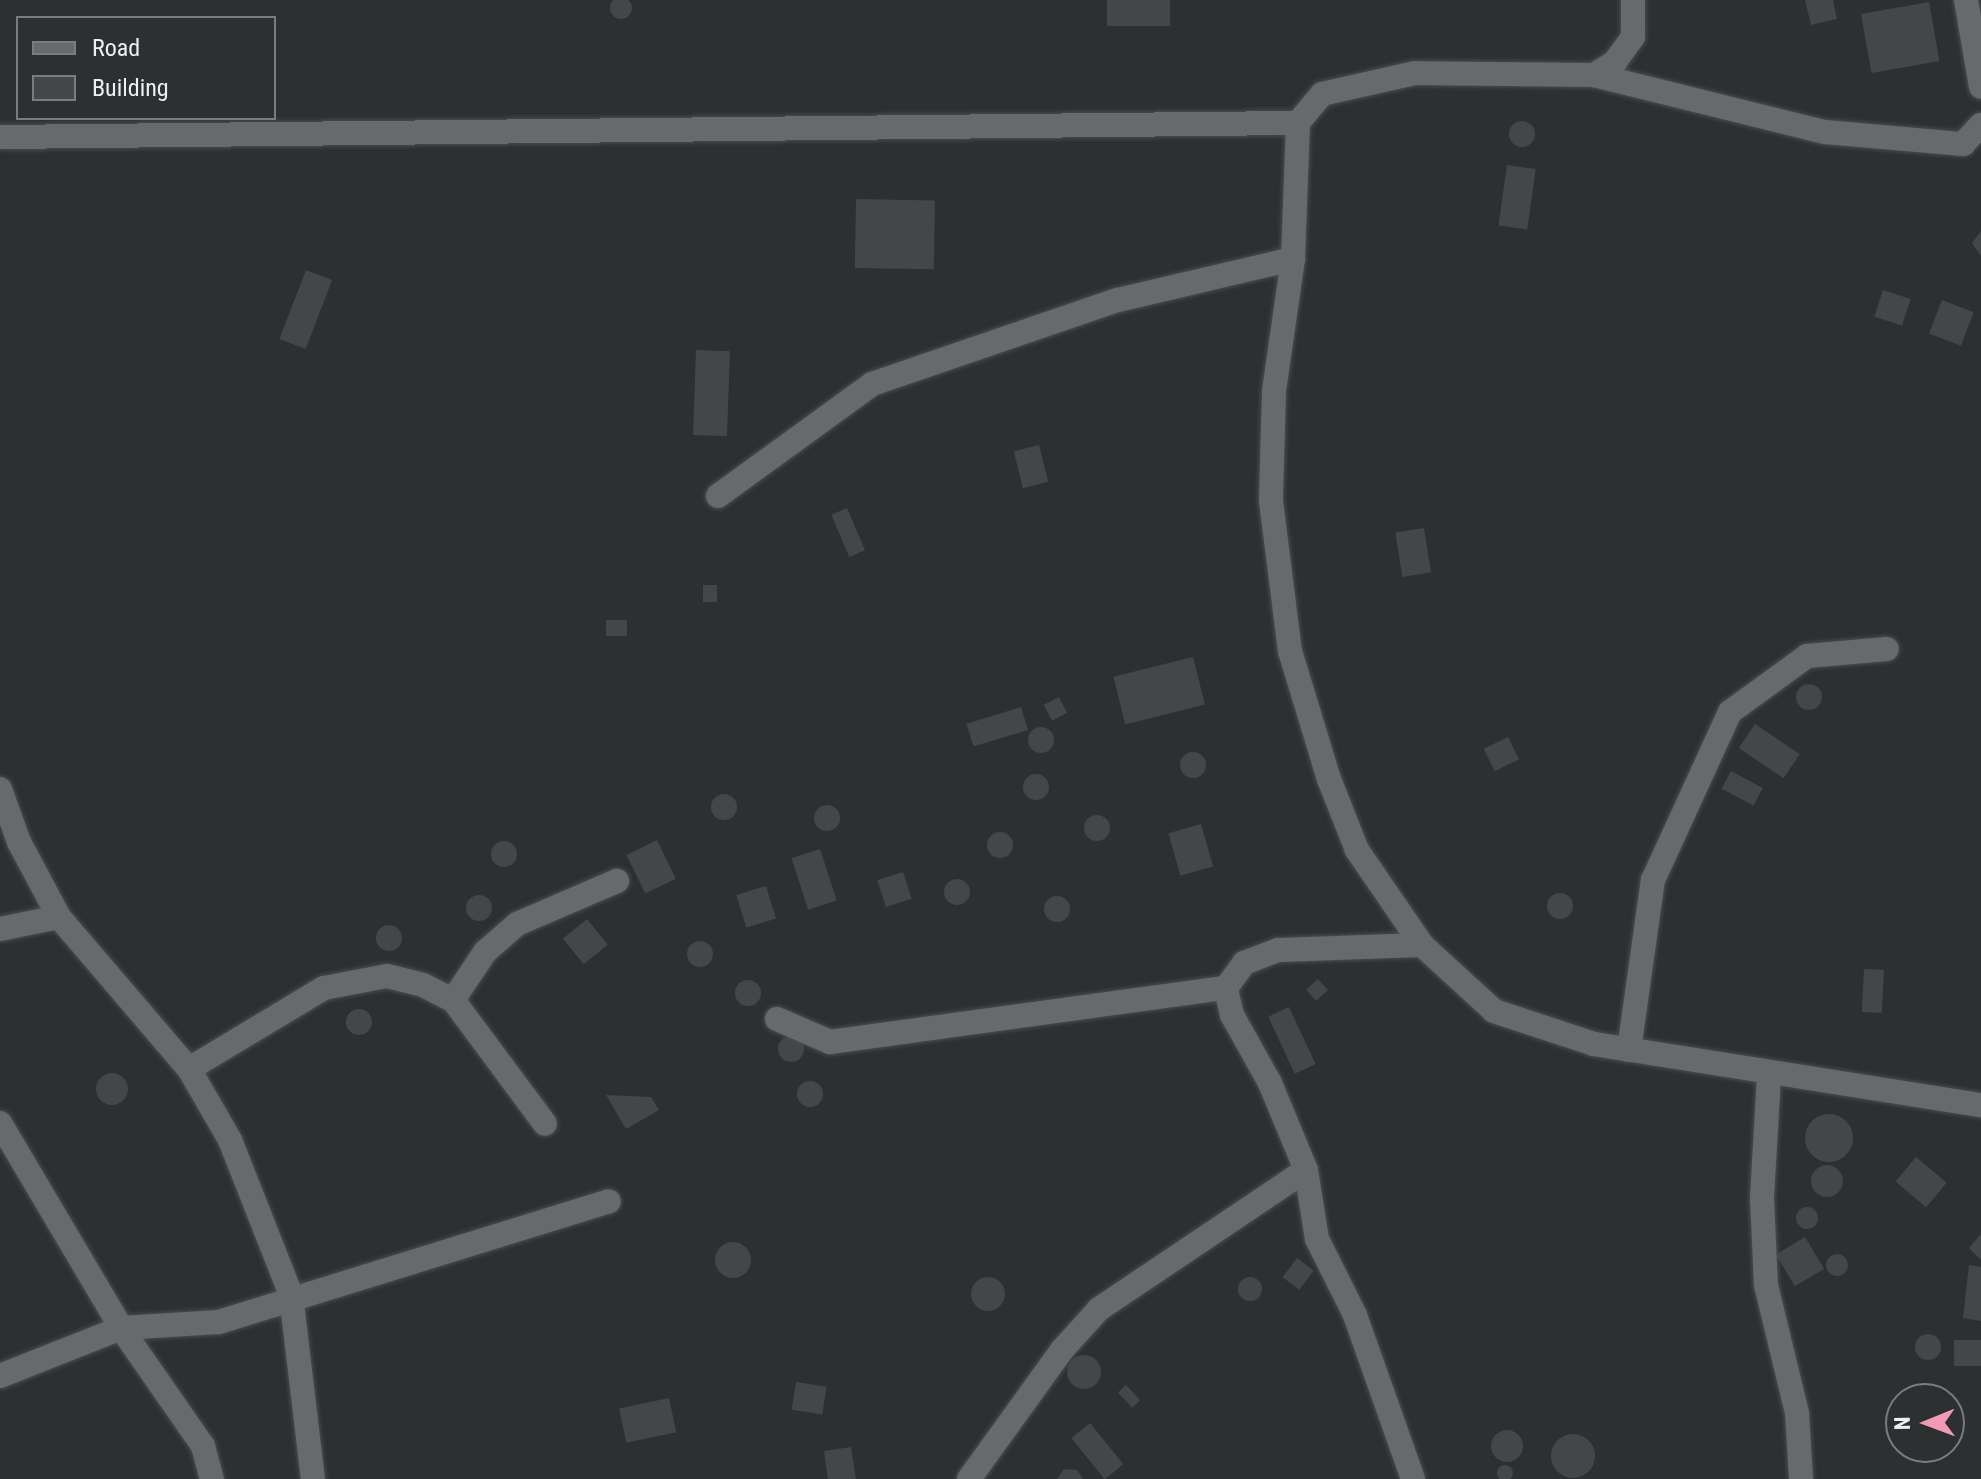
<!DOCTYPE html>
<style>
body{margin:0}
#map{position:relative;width:1981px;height:1479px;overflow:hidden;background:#2c3030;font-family:"Roboto Condensed",sans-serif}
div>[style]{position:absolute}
.building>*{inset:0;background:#434747;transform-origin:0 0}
.round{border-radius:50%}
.roads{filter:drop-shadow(0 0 2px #484c4c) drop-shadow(0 0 2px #484c4c)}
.minor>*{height:24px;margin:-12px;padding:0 12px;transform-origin:12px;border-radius:12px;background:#666a6a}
span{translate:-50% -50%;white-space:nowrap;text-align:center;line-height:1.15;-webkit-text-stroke:8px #2c3030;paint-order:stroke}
.legend{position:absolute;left:16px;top:16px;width:260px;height:104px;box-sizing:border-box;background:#2c3030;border:2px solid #797d7d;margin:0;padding:10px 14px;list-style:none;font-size:24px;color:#edf0f0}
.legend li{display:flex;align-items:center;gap:16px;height:40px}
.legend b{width:40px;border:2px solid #797d7d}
.north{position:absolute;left:1885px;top:1383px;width:80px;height:80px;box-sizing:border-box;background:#2c3030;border:2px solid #797d7d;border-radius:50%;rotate:269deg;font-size:22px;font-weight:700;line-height:32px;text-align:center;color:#edf0f0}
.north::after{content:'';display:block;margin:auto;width:28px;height:36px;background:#f19ab3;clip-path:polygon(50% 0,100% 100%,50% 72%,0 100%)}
</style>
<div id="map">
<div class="building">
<i class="round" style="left:610px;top:-3px;width:22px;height:22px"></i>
<i style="left:1107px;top:0;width:63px;height:26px"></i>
<i style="clip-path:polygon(1805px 0,1833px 0,1837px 19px,1811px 25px)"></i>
<i style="left:1929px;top:2px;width:60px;height:69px;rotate:80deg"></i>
<i class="round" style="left:1509px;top:121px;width:26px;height:26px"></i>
<i style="left:1507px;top:165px;width:29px;height:61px;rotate:8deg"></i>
<i style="left:856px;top:199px;width:79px;height:69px;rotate:1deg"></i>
<i style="clip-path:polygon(1981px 231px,1981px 256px,1972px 243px)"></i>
<i style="left:306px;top:270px;width:28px;height:74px;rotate:21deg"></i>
<i style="left:1883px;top:290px;width:29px;height:28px;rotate:18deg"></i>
<i style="left:1942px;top:300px;width:34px;height:36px;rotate:21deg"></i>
<i style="left:696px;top:350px;width:34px;height:85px;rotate:2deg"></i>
<i style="left:1039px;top:445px;width:38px;height:26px;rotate:76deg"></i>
<i style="left:847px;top:508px;width:46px;height:17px;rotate:67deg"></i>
<i style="left:1424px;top:528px;width:45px;height:29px;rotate:81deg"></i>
<i style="left:703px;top:585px;width:14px;height:17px"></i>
<i style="left:627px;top:620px;width:16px;height:21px;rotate:90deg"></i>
<i style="left:1193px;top:657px;width:49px;height:82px;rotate:76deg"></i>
<i class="round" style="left:1796px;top:684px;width:26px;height:26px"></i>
<i style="left:1059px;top:697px;width:18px;height:17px;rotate:63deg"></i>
<i style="left:1021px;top:707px;width:24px;height:57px;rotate:73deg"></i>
<i style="left:1755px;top:724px;width:54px;height:29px;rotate:34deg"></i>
<i class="round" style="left:1028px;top:727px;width:26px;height:26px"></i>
<i style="left:1508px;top:737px;width:25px;height:27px;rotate:64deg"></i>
<i class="round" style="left:1180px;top:752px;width:26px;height:26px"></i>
<i style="left:1731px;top:771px;width:36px;height:20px;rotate:28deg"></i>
<i class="round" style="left:1023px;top:774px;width:26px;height:26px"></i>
<i class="round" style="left:711px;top:794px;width:26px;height:26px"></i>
<i class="round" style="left:814px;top:805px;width:26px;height:26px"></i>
<i class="round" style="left:1084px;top:815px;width:26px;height:26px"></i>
<i style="left:1201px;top:824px;width:44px;height:34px;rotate:74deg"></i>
<i class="round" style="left:987px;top:832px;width:26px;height:26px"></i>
<i style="left:657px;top:840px;width:43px;height:34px;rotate:64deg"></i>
<i class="round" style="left:491px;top:841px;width:26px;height:26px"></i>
<i style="left:820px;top:849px;width:54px;height:30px;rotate:72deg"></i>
<i style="left:903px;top:872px;width:28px;height:27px;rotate:72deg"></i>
<i class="round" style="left:944px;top:879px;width:26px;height:26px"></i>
<i style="left:766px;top:886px;width:34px;height:31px;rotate:73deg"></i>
<i class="round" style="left:1547px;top:893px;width:26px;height:26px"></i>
<i class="round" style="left:466px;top:895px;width:26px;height:26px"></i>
<i class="round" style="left:1044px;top:896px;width:26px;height:26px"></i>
<i style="left:587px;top:919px;width:33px;height:31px;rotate:51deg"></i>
<i class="round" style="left:376px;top:925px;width:26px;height:26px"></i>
<i class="round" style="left:687px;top:941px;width:26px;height:26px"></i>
<i style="left:1864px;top:969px;width:20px;height:43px;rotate:3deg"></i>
<i style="left:1318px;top:979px;width:15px;height:16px;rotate:48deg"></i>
<i class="round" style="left:735px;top:980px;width:26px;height:26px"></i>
<i style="left:1289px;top:1007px;width:63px;height:23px;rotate:65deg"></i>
<i class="round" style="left:346px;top:1009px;width:26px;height:26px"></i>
<i class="round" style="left:778px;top:1036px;width:26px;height:26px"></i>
<i class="round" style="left:96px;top:1073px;width:32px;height:32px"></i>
<i class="round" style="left:797px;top:1081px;width:26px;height:26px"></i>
<i style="clip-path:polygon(606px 1095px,651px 1097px,659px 1110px,626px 1129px)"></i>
<i class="round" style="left:1805px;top:1114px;width:48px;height:48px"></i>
<i style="left:1916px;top:1157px;width:40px;height:32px;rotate:40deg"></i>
<i class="round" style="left:1811px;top:1165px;width:32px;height:32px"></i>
<i class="round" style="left:1796px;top:1207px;width:22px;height:22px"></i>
<i style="clip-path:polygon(1981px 1234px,1981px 1260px,1969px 1248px)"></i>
<i style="left:1805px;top:1237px;width:37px;height:34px;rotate:59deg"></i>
<i class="round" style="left:715px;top:1242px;width:36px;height:36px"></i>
<i class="round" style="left:1826px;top:1254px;width:22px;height:22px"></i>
<i style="left:1297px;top:1258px;width:21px;height:24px;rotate:37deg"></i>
<i style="clip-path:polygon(1969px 1265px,1981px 1267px,1981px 1321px,1963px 1318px)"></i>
<i class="round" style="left:971px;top:1277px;width:34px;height:34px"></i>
<i class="round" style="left:1238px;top:1277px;width:24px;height:24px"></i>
<i class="round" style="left:1915px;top:1334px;width:26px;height:26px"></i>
<i style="left:1981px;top:1340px;width:26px;height:27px;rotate:90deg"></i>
<i class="round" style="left:1067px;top:1355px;width:34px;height:34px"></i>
<i style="left:796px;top:1382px;width:31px;height:28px;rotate:9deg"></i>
<i style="left:1126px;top:1385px;width:21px;height:11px;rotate:47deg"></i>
<i style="left:669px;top:1398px;width:35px;height:51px;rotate:78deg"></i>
<i style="left:1090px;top:1423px;width:53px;height:24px;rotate:51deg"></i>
<i class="round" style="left:1491px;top:1430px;width:32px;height:32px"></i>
<i class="round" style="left:1551px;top:1434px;width:44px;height:44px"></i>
<i style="clip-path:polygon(851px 1447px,856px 1479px,828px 1479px,824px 1451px)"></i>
<i class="round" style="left:1497px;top:1465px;width:16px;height:16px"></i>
<i style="clip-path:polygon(1064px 1469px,1077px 1470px,1083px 1479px,1057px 1479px)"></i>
</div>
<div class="roads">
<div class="minor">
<i style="left:1633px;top:0;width:37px;rotate:90deg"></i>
<i style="left:1633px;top:37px;width:31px;rotate:126deg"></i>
<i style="left:1615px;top:62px;width:25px;rotate:148deg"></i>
<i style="left:1594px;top:75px;width:179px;rotate:-179.4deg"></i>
<i style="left:1415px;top:73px;width:95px;rotate:167.3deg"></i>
<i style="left:1322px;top:94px;width:38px;rotate:130deg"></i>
<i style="left:1298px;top:123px;width:136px;rotate:92.1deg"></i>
<i style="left:1293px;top:259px;width:133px;rotate:98.2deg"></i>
<i style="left:1274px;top:391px;width:110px;rotate:91.6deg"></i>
<i style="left:1271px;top:501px;width:151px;rotate:82.8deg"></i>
<i style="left:1290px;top:651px;width:134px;rotate:73.1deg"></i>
<i style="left:1329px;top:779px;width:76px;rotate:68.5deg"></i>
<i style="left:1357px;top:850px;width:115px;rotate:55.6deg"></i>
<i style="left:1422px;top:945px;width:98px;rotate:42.5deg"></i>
<i style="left:1494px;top:1011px;width:105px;rotate:18.3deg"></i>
<i style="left:1594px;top:1044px;width:392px;rotate:9deg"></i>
<i style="left:1966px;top:0;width:88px;rotate:80.2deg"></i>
<i style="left:1594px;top:75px;width:238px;rotate:13.9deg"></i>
<i style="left:1825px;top:132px;width:139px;rotate:5deg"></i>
<i style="left:1963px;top:144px;width:26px;rotate:-47deg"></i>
<i style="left:0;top:137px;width:1298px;rotate:-0.62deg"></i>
<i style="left:718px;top:496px;width:190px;rotate:-36deg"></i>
<i style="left:872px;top:384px;width:260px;rotate:-18.9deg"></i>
<i style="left:1118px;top:300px;width:180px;rotate:-13.2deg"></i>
<i style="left:0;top:789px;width:56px;rotate:70.3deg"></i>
<i style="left:19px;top:842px;width:85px;rotate:61.9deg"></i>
<i style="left:59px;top:917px;width:200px;rotate:49.5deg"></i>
<i style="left:189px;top:1069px;width:82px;rotate:60deg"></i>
<i style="left:230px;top:1140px;width:167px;rotate:68.5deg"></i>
<i style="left:291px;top:1295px;width:185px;rotate:83.2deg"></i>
<i style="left:0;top:929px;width:60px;rotate:-11.5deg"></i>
<i style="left:453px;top:1000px;width:58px;rotate:-56.3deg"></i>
<i style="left:485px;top:952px;width:43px;rotate:-41.2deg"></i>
<i style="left:517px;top:924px;width:109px;rotate:-23.3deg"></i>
<i style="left:777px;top:1019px;width:58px;rotate:23.5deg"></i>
<i style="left:830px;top:1042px;width:400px;rotate:-7.8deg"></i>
<i style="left:1629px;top:1050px;width:172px;rotate:-82deg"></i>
<i style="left:1653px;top:880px;width:185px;rotate:-65.4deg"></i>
<i style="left:1730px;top:712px;width:95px;rotate:-36deg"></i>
<i style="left:1807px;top:656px;width:80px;rotate:-5deg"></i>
<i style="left:189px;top:1069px;width:157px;rotate:-31deg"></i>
<i style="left:324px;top:988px;width:64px;rotate:-10.8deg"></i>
<i style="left:387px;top:976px;width:37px;rotate:14deg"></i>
<i style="left:423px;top:985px;width:34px;rotate:27deg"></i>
<i style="left:453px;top:1000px;width:154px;rotate:53.4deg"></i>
<i style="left:1769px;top:1076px;width:122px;rotate:93.3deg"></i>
<i style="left:1762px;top:1198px;width:87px;rotate:87.4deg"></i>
<i style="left:1766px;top:1285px;width:132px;rotate:76.4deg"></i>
<i style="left:1797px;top:1413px;width:66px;rotate:86.5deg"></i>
<i style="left:0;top:1123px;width:238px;rotate:59.4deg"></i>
<i style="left:121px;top:1328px;width:144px;rotate:55.2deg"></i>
<i style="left:203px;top:1446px;width:34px;rotate:75deg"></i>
<i style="left:0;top:1376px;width:130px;rotate:-21.6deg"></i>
<i style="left:121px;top:1328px;width:98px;rotate:-3.5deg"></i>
<i style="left:219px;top:1322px;width:408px;rotate:-17.2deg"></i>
<i style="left:969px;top:1479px;width:159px;rotate:-54.2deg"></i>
<i style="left:1062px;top:1350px;width:55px;rotate:-47.9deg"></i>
<i style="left:1099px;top:1309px;width:249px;rotate:-33.9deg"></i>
<i style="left:1413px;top:1479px;width:174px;rotate:-109.5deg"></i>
<i style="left:1355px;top:1315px;width:85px;rotate:-116.6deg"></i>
<i style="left:1317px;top:1239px;width:70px;rotate:-99.1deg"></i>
<i style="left:1306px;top:1170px;width:94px;rotate:-112.5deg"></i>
<i style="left:1270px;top:1083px;width:78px;rotate:-119.2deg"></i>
<i style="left:1232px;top:1015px;width:28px;rotate:-103deg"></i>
<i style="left:1226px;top:988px;width:31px;rotate:-54deg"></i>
<i style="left:1244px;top:963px;width:36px;rotate:-21deg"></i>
<i style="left:1278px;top:950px;width:144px;rotate:-2deg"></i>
</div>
</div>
<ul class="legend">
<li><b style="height:10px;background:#666a6a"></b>Road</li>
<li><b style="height:22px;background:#434747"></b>Building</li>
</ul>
<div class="north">N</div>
</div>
